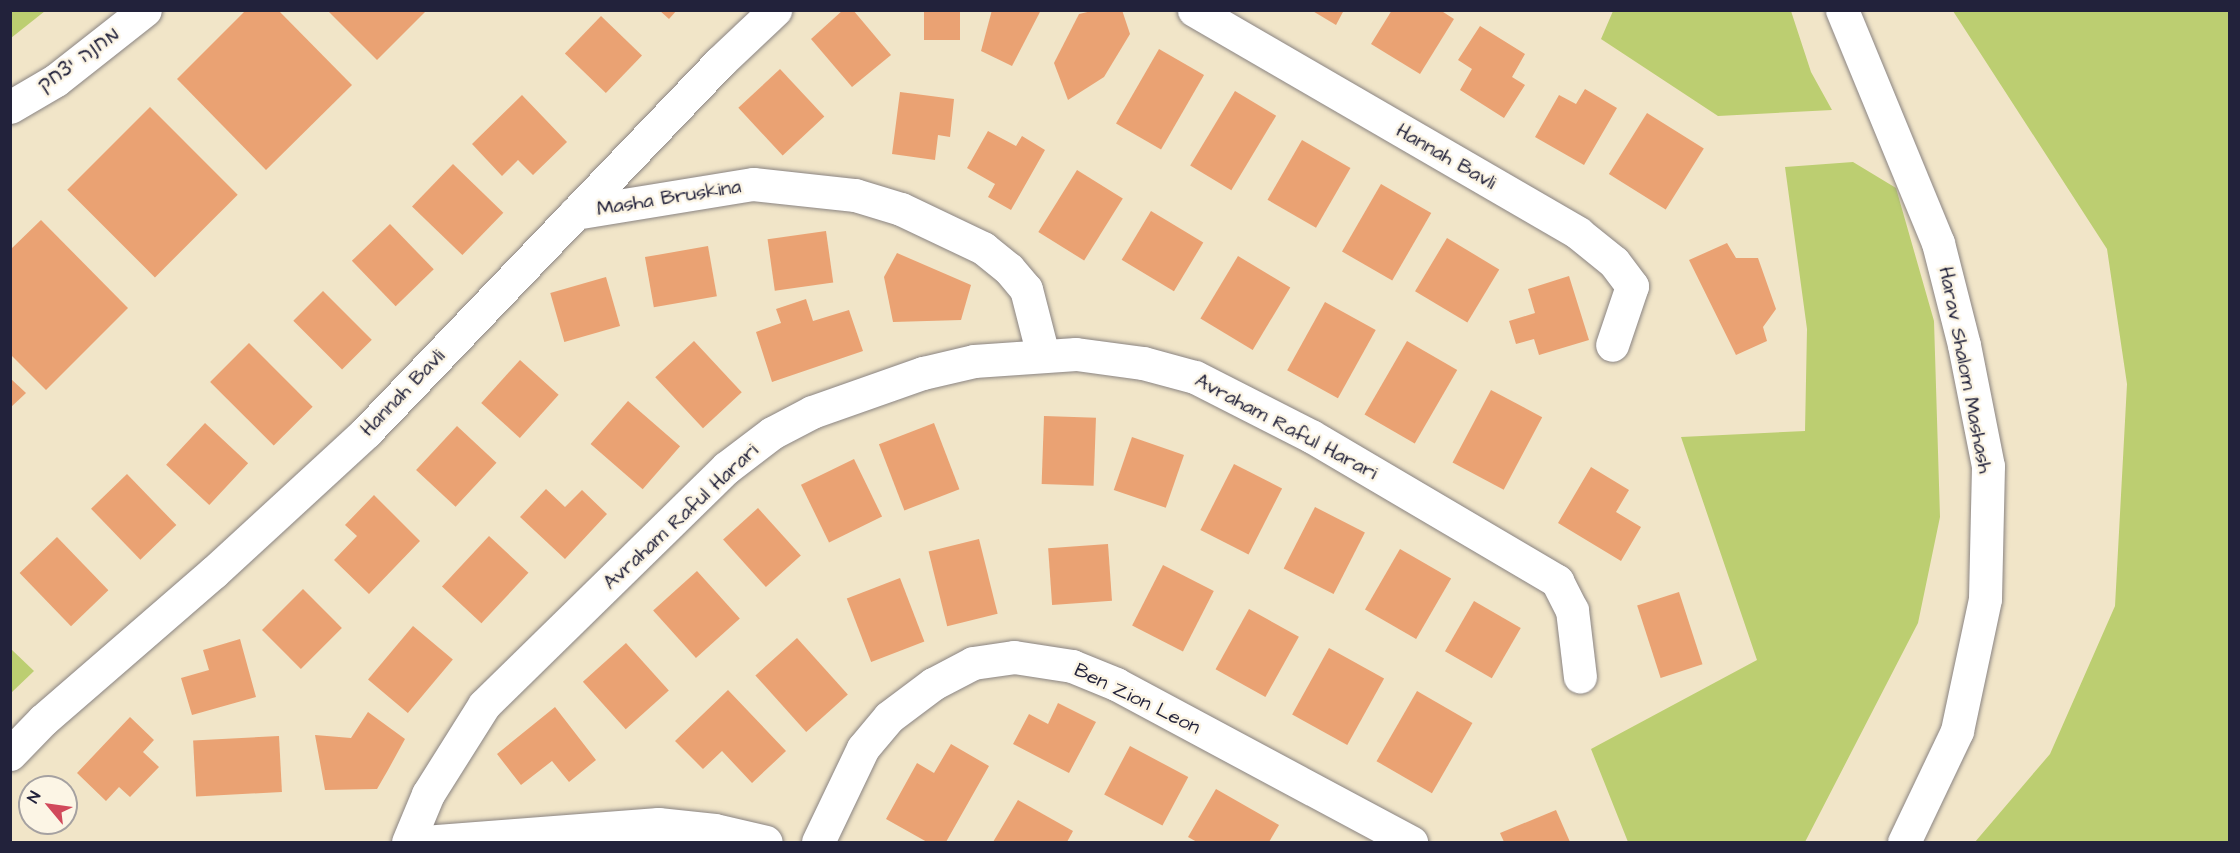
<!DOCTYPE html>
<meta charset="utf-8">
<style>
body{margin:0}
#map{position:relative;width:2240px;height:853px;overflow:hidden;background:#f1e5c8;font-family:"Architects Daughter","Playpen Sans Hebrew",sans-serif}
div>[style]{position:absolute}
.green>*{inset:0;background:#bcce71}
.building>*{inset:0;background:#eaa273;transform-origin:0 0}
.roads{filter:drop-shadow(0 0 2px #8a8482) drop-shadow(0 0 2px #8a8482)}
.minor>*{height:33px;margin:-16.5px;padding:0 16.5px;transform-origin:16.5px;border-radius:16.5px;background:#fff}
span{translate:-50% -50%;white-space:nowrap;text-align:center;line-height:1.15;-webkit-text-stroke:5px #fcf5e5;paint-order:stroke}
.street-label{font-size:20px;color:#22223b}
.frame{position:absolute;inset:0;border:12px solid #22223b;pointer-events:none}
.north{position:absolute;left:18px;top:775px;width:60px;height:60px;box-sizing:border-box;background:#fcf5e5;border:2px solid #a5a1a1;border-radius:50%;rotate:299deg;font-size:16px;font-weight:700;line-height:24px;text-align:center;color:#22223b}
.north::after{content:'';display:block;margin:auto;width:21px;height:27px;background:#d1495b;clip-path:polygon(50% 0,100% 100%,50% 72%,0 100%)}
</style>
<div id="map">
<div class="green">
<i style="clip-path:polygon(11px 10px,45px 10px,45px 11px,11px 38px)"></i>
<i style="clip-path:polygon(1613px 11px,1791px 11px,1811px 72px,1832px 110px,1718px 116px,1601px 39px)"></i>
<i style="clip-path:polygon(1953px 11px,2229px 11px,2229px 842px,1975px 842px,2050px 754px,2115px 606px,2127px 384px,2107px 249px)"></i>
<i style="clip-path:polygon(1853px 162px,1896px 188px,1934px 321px,1940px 517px,1918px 623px,1805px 842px,1628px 842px,1591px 749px,1757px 660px,1681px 437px,1805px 431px,1807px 329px,1785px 167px)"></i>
<i style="clip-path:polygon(11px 649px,34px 671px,11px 693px)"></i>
</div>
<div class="building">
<i style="clip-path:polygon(246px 10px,278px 10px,352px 85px,266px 170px,177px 79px)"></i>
<i style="clip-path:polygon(327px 10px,427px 10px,377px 60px)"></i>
<i style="clip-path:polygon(659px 10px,677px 10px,669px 19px)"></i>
<i style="clip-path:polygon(843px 10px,853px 10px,891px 55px,852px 87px,811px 39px)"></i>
<i style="left:924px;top:10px;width:36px;height:30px"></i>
<i style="clip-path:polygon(992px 10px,1041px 10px,1012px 66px,981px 51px)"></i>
<i style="clip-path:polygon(1096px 10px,1122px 10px,1130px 34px,1104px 77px,1068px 100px,1054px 63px,1079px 14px)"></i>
<i style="clip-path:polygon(1311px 10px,1344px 10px,1336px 25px)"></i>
<i style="clip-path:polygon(1392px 10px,1440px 10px,1454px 19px,1420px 74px,1371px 44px)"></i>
<i style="left:601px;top:16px;width:57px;height:52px;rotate:44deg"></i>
<i style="clip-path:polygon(1480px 26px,1525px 54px,1512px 77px,1525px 85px,1504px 118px,1460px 90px,1472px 69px,1458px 60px)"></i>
<i style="left:1159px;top:49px;width:52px;height:86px;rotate:30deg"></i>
<i style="left:780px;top:69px;width:65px;height:57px;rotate:47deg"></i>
<i style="clip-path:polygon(1585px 89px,1617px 108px,1584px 165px,1535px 137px,1559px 95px,1576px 104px)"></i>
<i style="left:1235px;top:91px;width:48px;height:87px;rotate:31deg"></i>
<i style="clip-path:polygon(900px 92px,954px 99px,950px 137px,938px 135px,935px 160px,892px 154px)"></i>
<i style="clip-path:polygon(522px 95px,567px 142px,533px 175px,518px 160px,502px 176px,472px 144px)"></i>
<i style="left:150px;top:107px;width:124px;height:117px;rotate:45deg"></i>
<i style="left:1647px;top:113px;width:67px;height:72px;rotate:32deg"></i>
<i style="clip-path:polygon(988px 131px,1016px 146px,1022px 136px,1045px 150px,1011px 210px,988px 197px,995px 184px,967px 168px)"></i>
<i style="left:1302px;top:140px;width:56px;height:69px;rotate:30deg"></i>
<i style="left:453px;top:164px;width:70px;height:59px;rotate:44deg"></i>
<i style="left:1077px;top:170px;width:54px;height:73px;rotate:32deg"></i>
<i style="left:1381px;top:184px;width:58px;height:78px;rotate:30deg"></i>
<i style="left:1151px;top:211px;width:61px;height:57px;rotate:31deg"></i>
<i style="clip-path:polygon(41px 220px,128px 308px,46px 390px,10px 354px,10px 250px)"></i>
<i style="left:390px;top:224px;width:63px;height:53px;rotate:46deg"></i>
<i style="left:826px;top:231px;width:52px;height:59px;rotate:82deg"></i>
<i style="left:1447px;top:238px;width:61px;height:62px;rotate:31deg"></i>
<i style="clip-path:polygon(1727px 243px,1736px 258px,1758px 258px,1776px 309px,1763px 327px,1767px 341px,1736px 355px,1689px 260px)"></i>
<i style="left:708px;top:246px;width:51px;height:64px;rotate:80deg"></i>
<i style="clip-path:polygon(897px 253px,971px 285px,961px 320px,893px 322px,884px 277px)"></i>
<i style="left:1238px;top:256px;width:61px;height:73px;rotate:31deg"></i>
<i style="clip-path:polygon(1569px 276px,1589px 340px,1539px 355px,1534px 339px,1516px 344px,1509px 321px,1535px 313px,1528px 289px)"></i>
<i style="left:606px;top:277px;width:51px;height:58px;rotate:74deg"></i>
<i style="left:323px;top:291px;width:69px;height:42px;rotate:45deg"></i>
<i style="clip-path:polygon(806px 299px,813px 321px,849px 310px,863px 351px,772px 382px,756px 332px,781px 323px,776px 309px)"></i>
<i style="left:1325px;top:302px;width:58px;height:78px;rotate:29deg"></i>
<i style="left:694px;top:341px;width:70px;height:53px;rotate:47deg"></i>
<i style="left:1407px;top:341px;width:58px;height:85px;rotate:30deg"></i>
<i style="left:249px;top:343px;width:90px;height:55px;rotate:45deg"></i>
<i style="left:520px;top:360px;width:52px;height:58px;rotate:42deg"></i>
<i style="clip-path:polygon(10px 378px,26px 393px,10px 408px)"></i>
<i style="left:1491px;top:390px;width:58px;height:82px;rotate:28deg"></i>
<i style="left:628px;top:401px;width:69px;height:57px;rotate:41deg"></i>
<i style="left:1044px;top:416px;width:52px;height:68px;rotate:2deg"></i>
<i style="left:205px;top:423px;width:59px;height:57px;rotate:43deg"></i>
<i style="left:934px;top:423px;width:71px;height:59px;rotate:69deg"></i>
<i style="left:457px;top:426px;width:54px;height:60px;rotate:43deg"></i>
<i style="left:1132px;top:437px;width:55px;height:56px;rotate:19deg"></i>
<i style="left:854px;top:459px;width:64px;height:59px;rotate:64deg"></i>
<i style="left:1234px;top:464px;width:54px;height:74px;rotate:27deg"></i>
<i style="clip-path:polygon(1591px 467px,1629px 490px,1616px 512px,1641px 527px,1621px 561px,1558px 523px)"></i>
<i style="left:127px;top:474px;width:71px;height:50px;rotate:46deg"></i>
<i style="clip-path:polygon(546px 489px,565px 507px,582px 490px,607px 514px,565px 559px,520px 517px)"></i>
<i style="clip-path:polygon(374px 495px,420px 541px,369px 594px,334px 560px,357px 536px,345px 525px)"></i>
<i style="left:1315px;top:507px;width:56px;height:69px;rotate:27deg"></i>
<i style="left:758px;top:508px;width:64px;height:47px;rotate:48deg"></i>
<i style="left:489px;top:536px;width:54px;height:69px;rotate:43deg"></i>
<i style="left:57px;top:537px;width:74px;height:52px;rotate:46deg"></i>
<i style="left:979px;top:539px;width:77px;height:52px;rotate:76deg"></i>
<i style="left:1108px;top:544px;width:57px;height:60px;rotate:86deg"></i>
<i style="left:1400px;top:549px;width:59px;height:70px;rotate:30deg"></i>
<i style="left:1163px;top:565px;width:57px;height:68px;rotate:27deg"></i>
<i style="left:697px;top:571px;width:64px;height:59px;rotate:48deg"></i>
<i style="left:900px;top:578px;width:68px;height:57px;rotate:69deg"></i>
<i style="left:303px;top:589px;width:55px;height:58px;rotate:45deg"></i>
<i style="left:1679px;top:592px;width:76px;height:44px;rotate:72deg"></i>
<i style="left:1474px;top:601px;width:54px;height:58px;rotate:30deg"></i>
<i style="left:1249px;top:609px;width:57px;height:69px;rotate:29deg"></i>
<i style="left:413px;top:626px;width:52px;height:70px;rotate:40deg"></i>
<i style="left:797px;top:638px;width:76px;height:56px;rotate:48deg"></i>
<i style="clip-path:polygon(240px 639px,256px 697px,192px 715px,181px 678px,209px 670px,203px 650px)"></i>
<i style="left:626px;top:643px;width:64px;height:58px;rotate:48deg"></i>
<i style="left:1329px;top:648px;width:63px;height:76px;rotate:29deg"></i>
<i style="clip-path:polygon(728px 690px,786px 751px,752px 783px,722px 751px,703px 769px,675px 741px)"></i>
<i style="left:1417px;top:691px;width:64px;height:81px;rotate:30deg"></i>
<i style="clip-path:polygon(1058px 703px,1096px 722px,1069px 773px,1013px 744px,1029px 714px,1048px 724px)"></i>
<i style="clip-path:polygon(555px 707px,596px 760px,569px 782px,552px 761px,521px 785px,497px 754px)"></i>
<i style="clip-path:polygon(368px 712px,405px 739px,388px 770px,377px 789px,325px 790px,315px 735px,351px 738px)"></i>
<i style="clip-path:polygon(130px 717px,154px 740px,143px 752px,159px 767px,130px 797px,119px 787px,106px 801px,77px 773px)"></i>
<i style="left:279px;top:736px;width:56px;height:86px;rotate:87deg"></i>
<i style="clip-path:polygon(951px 744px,989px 766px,946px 842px,927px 842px,886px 819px,917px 763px,934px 773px)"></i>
<i style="left:1130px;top:746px;width:66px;height:55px;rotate:28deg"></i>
<i style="clip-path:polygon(1216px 789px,1279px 825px,1269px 842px,1197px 842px,1188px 837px)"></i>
<i style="clip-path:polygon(1018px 800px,1073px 831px,1067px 842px,993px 842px)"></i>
<i style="clip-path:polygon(1556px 810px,1570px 842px,1504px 842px,1500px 833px)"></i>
</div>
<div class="roads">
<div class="minor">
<i style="left:1194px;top:10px;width:444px;rotate:30.1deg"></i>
<i style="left:1578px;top:233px;width:46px;rotate:38.9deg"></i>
<i style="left:1614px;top:262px;width:30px;rotate:53deg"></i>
<i style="left:1632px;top:286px;width:62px;rotate:108.7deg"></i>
<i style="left:1842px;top:10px;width:252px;rotate:67.6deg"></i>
<i style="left:1938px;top:243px;width:105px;rotate:75.7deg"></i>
<i style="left:1964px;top:345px;width:123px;rotate:78.8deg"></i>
<i style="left:1988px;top:466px;width:133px;rotate:91.3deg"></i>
<i style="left:1985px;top:599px;width:135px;rotate:102deg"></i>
<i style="left:1957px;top:731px;width:123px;rotate:115.5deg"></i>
<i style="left:10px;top:107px;width:53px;rotate:-30.4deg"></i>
<i style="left:56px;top:80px;width:113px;rotate:-38.2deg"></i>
<i style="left:575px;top:213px;width:180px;rotate:-9.3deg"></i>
<i style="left:753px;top:184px;width:103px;rotate:6.2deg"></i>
<i style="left:855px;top:195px;width:48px;rotate:16.9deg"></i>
<i style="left:901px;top:209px;width:91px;rotate:25.4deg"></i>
<i style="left:983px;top:248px;width:33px;rotate:39deg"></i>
<i style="left:1009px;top:269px;width:26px;rotate:50deg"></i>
<i style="left:1026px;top:289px;width:68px;rotate:75.6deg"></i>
<i style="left:10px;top:754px;width:47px;rotate:-45.9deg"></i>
<i style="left:43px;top:720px;width:226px;rotate:-40.9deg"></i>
<i style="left:214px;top:572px;width:207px;rotate:-42.6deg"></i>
<i style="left:366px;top:432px;width:512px;rotate:-46.27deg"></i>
<i style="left:720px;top:62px;width:76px;rotate:-43.4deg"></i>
<i style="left:408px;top:842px;width:52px;rotate:-67.4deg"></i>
<i style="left:428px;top:794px;width:105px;rotate:-57.8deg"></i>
<i style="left:484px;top:705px;width:339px;rotate:-44.4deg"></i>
<i style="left:726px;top:468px;width:58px;rotate:-37.3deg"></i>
<i style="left:772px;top:433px;width:45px;rotate:-27.7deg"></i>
<i style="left:812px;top:412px;width:118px;rotate:-19.4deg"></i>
<i style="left:923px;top:373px;width:52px;rotate:-13.2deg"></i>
<i style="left:974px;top:361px;width:102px;rotate:-3.9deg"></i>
<i style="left:1076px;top:354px;width:68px;rotate:7.7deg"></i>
<i style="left:1143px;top:363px;width:54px;rotate:15.1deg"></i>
<i style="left:1195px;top:377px;width:130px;rotate:27deg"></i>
<i style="left:1311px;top:436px;width:286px;rotate:30.5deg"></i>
<i style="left:1557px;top:581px;width:33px;rotate:63deg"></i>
<i style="left:1572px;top:610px;width:67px;rotate:83.2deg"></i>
<i style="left:424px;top:842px;width:235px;rotate:-4.4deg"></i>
<i style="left:658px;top:824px;width:57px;rotate:6deg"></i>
<i style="left:715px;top:830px;width:52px;rotate:13.2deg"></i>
<i style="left:818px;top:842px;width:104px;rotate:-64.4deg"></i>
<i style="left:863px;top:748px;width:40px;rotate:-50deg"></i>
<i style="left:889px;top:717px;width:55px;rotate:-36.9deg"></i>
<i style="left:933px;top:684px;width:45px;rotate:-27.7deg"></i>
<i style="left:973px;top:663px;width:41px;rotate:-8.3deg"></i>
<i style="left:1014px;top:657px;width:59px;rotate:8.8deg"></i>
<i style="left:1072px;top:666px;width:48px;rotate:22.2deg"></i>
<i style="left:1116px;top:684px;width:335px;rotate:28.2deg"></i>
</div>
</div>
<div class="street-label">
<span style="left:79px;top:60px;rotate:-36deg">מחנה יצחק</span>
<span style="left:1446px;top:157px;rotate:30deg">Hannah Bavli</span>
<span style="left:669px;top:198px;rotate:-9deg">Masha Bruskina</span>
<span style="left:1965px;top:370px;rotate:79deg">Harav Shalom Mashash</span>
<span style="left:403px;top:393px;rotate:-46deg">Hannah Bavli</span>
<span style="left:1286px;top:427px;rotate:28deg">Avraham Raful Harari</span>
<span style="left:681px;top:517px;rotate:-43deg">Avraham Raful Harari</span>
<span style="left:1137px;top:699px;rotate:26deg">Ben Zion Leon</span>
</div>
<div class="frame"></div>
<div class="north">N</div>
</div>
